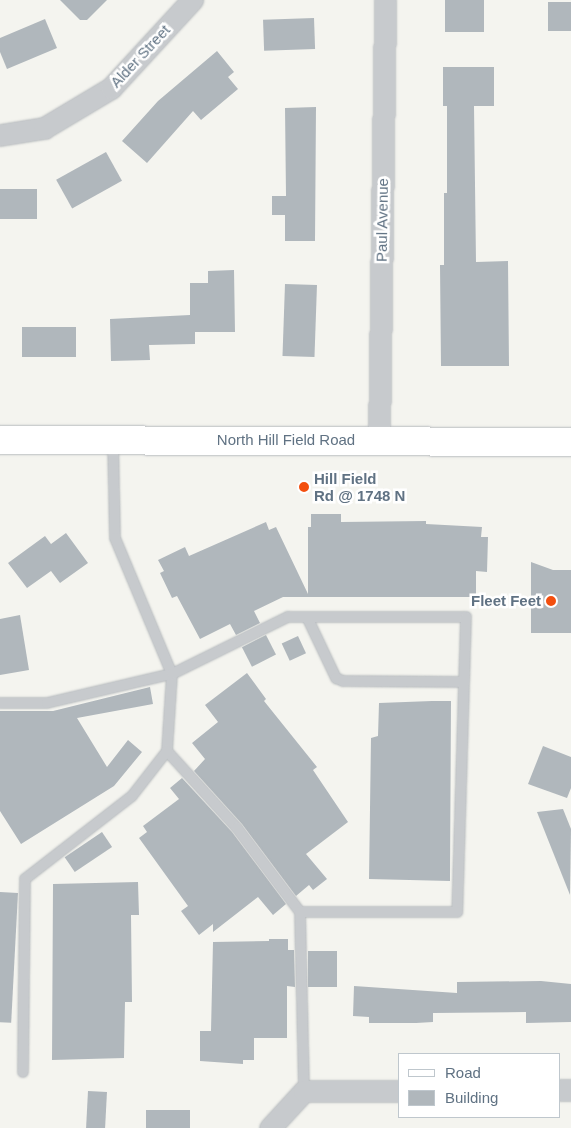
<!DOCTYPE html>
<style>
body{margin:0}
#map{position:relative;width:571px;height:1128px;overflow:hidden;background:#f4f4ef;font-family:Arial,sans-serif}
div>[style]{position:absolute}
.building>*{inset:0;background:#b0b7bc;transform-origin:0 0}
.roads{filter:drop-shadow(0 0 1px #b7bbbe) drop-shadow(0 0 1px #b7bbbe)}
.lane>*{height:10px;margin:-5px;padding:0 5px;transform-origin:5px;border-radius:5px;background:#c7cacd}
.street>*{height:21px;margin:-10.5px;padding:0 10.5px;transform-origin:10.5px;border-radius:10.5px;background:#c7cacd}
.primary>*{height:28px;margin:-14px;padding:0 14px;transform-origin:14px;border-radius:14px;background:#fff}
.dots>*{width:14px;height:14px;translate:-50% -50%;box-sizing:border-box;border:2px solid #fff;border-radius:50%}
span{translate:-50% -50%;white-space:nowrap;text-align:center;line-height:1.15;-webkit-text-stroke:5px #fff;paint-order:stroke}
.street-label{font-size:15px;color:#607283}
.poi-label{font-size:15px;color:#607283;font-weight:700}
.left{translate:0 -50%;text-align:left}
.right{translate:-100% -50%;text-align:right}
.legend{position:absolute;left:398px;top:1053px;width:162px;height:65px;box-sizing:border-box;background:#fff;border:1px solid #bfc7cd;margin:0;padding:6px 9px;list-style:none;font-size:15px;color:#607283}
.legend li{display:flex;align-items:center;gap:10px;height:25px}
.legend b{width:25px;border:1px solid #bfc7cd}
</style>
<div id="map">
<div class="building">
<i style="clip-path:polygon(60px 0,107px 0,87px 20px,80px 20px)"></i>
<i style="left:445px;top:0;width:39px;height:32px"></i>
<i style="left:548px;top:2px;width:23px;height:29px"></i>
<i style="left:314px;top:18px;width:31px;height:51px;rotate:88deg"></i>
<i style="clip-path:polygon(45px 19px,57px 48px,7px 69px,0 52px,0 38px)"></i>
<i style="clip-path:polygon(217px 51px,234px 72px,228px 77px,238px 89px,201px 120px,193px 111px,147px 163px,122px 141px,158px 101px)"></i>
<i style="clip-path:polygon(443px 67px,494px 67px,494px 106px,474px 106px,476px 262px,508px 261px,509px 366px,441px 366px,440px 265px,444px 265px,444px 193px,447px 193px,447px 106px,443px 106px)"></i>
<i style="clip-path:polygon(316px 107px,315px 241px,285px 241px,285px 215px,272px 215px,272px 196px,286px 196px,285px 108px)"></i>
<i style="left:106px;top:152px;width:33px;height:57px;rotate:61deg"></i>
<i style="left:37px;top:189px;width:30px;height:37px;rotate:90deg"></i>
<i style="clip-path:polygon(234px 270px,235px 332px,195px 332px,195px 344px,149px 345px,150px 360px,111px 361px,110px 319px,190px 315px,190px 283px,208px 283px,208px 271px)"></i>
<i style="left:285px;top:284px;width:32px;height:72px;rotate:2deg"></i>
<i style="left:22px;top:327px;width:54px;height:30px"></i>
<i style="clip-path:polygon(311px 514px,341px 514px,341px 522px,426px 521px,426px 524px,482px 527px,481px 537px,488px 537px,487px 572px,476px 571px,476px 597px,283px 597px,254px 611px,260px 623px,236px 635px,230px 624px,200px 639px,177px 596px,172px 598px,160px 573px,164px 571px,158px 560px,185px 547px,189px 556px,266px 522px,269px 530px,276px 527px,308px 594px,308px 527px,311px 527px)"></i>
<i style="clip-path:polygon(66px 533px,88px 563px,60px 583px,51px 571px,27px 588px,8px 563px,45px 536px,51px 544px)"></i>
<i style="clip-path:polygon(531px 562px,553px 570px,571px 570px,571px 633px,531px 633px)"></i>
<i style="clip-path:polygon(20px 615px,29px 670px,0 675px,0 619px)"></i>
<i style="left:266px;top:635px;width:22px;height:27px;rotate:63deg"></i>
<i style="left:298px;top:636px;width:19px;height:18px;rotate:65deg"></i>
<i style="clip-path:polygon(247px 673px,266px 699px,264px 701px,317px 767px,313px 770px,348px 822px,306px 854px,327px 879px,313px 890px,309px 885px,296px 896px,242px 824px,194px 771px,205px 759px,192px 743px,218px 722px,205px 705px)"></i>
<i style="clip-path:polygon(150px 687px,153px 704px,77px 718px,107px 767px,128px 740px,142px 752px,114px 786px,21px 844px,0 811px,0 711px,53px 711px)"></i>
<i style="clip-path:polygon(432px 701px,451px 701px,450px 881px,369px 879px,371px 738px,378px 736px,379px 703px)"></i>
<i style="clip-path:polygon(543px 746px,571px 757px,571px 788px,567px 798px,528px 784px)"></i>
<i style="clip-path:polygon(182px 778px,232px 832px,286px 904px,273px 915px,258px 897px,213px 932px,213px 924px,199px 935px,181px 911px,188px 906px,139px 838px,147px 832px,143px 826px,179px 799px,170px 788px)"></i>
<i style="clip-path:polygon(563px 809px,571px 829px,570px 895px,537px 812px)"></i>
<i style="left:102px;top:832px;width:18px;height:45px;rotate:56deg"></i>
<i style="clip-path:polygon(138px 882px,139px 915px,131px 915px,132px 1002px,125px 1002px,124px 1058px,52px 1060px,53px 884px)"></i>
<i style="left:0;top:892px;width:18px;height:130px;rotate:3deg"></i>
<i style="clip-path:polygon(269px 939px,288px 939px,288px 950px,294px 950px,295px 987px,287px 986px,287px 1038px,254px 1038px,254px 1060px,243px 1060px,243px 1064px,200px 1061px,200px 1031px,211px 1031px,213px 942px,269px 941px)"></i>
<i style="left:308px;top:951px;width:29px;height:36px"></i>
<i style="clip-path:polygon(541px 981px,571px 984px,571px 1022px,526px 1023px,526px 1012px,433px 1013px,433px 1022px,416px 1023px,369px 1023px,369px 1017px,353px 1016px,354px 986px,457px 993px,457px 982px)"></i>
<i style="left:88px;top:1091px;width:19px;height:37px;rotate:3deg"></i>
<i style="left:146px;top:1110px;width:44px;height:18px"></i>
</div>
<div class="roads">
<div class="lane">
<i style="left:113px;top:441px;width:97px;rotate:88.8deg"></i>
<i style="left:115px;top:538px;width:147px;rotate:67.3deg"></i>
<i style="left:172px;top:674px;width:77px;rotate:93.7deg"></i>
<i style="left:167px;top:751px;width:104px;rotate:47.7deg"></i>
<i style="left:237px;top:828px;width:105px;rotate:53.1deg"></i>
<i style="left:300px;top:912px;width:179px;rotate:88.7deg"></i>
<i style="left:307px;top:617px;width:68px;rotate:64.6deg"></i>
<i style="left:336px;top:678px;width:8px;rotate:23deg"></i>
<i style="left:343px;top:681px;width:121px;rotate:0.5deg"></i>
<i style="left:0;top:703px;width:47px"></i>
<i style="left:47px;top:703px;width:128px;rotate:-13.1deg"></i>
<i style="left:172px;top:674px;width:129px;rotate:-26.2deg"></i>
<i style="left:288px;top:617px;width:178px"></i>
<i style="left:466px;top:617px;width:295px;rotate:91.7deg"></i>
<i style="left:457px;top:912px;width:157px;rotate:180deg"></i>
<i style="left:23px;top:1072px;width:193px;rotate:-89.4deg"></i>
<i style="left:25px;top:879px;width:135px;rotate:-37.8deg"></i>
<i style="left:132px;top:796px;width:57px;rotate:-52.1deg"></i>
</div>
<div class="street">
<i style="left:0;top:135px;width:45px;rotate:-9deg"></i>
<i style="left:44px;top:128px;width:78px;rotate:-30.8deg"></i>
<i style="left:111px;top:88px;width:120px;rotate:-47.4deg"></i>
<i style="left:379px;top:440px;width:440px;rotate:-89.2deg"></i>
<i style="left:560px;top:1090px;width:11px"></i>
<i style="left:270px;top:1128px;width:50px;rotate:-47.4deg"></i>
<i style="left:304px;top:1091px;width:96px"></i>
</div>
<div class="primary">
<i style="left:0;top:440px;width:571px;rotate:0.2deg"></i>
</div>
</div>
<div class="dots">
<i style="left:304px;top:487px;background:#f34f0f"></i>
<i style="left:551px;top:601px;background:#f34f0f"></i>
</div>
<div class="street-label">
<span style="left:140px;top:56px;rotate:-47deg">Alder Street</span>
<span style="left:382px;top:220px;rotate:-89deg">Paul Avenue</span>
<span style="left:286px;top:440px">North Hill Field Road</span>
</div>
<div class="poi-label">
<span class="left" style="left:314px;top:487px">Hill Field<br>Rd @ 1748 N</span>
<span class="right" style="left:541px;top:601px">Fleet Feet</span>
</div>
<ul class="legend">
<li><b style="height:6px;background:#fff"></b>Road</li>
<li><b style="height:14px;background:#b0b7bc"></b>Building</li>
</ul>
</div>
